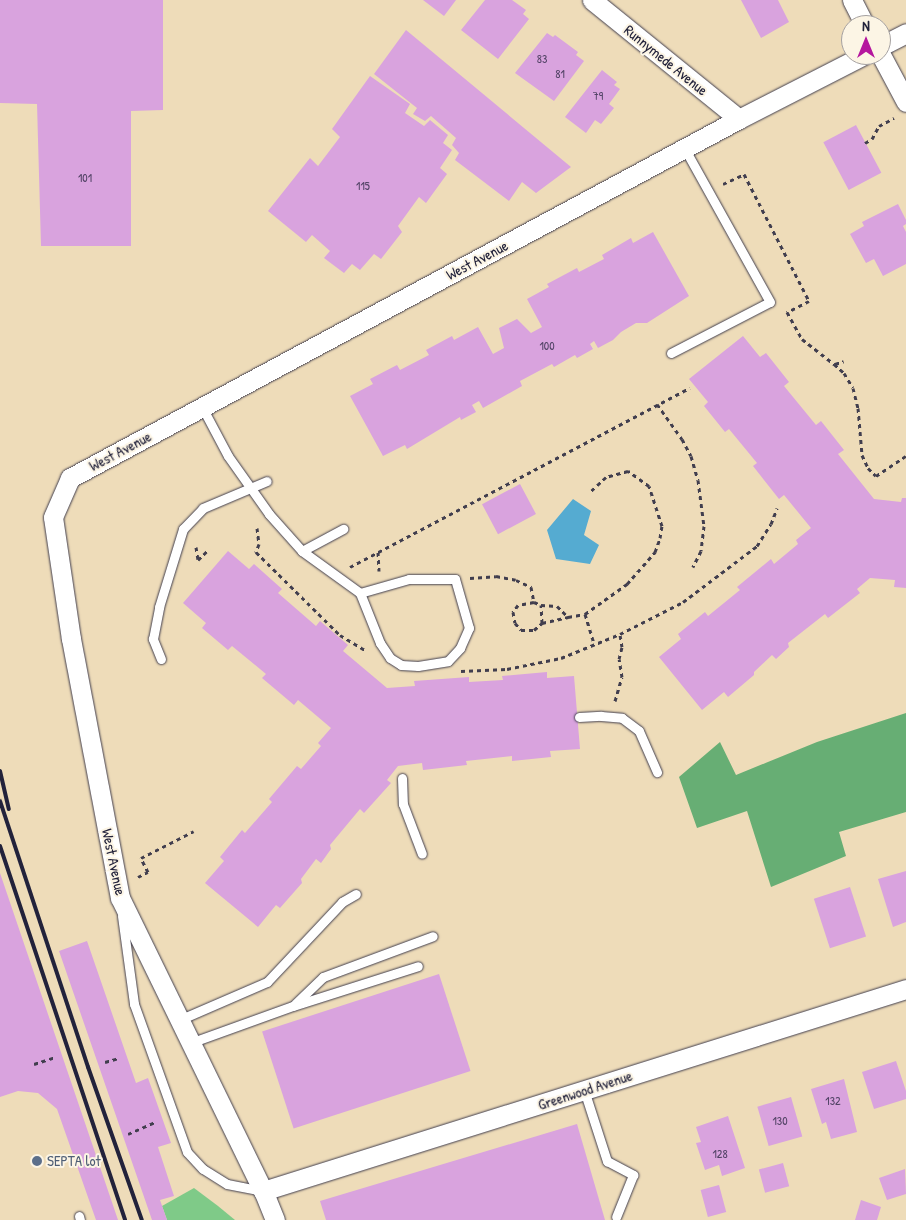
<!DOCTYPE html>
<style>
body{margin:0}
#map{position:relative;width:906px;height:1220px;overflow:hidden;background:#eedcb9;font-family:"Patrick Hand",sans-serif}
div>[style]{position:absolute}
.green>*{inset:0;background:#7fca88}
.forest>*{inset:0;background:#67ae74}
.water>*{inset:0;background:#55abd1}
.building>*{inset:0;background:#d9a3de;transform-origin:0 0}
.path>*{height:3px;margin-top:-1.5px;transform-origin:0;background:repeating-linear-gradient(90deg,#413e4e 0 4px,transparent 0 8px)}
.roads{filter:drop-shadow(0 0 1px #413e4e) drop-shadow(0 0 1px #413e4e)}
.service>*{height:9px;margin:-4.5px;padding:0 4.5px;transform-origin:4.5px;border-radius:4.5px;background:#fff}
.minor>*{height:19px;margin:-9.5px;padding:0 9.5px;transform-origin:9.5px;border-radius:9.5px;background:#fff}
.rail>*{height:4px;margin:-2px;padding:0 2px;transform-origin:2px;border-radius:2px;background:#22223b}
.dots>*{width:14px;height:14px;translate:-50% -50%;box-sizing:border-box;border:2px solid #fcf5e5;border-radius:50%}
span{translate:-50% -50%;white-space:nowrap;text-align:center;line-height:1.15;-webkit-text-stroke:4px #fcf5e5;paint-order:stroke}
.number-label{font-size:12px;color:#504264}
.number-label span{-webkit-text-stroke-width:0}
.street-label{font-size:15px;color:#22223b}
.service-label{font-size:15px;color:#4e5e75}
.left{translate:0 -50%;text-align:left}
.north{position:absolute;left:841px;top:15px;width:50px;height:50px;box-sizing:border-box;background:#fcf5e5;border:1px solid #a5a1a1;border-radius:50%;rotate:0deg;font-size:14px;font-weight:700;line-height:20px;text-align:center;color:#22223b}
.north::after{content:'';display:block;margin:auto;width:18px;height:22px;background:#b5179e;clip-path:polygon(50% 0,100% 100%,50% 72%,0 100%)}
</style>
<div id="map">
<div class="green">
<i style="clip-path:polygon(194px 1188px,218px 1206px,235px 1220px,167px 1220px,162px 1206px)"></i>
</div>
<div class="forest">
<i style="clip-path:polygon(906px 713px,906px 812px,839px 832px,846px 856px,771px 887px,747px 811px,697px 828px,679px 777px,720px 742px,736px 775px,817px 742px)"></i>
</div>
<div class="water">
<i style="clip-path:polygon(573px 499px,591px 511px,584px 535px,599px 545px,590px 564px,556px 559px,547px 530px)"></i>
</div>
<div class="building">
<i style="clip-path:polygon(0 0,163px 0,163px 110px,131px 111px,131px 246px,41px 246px,37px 104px,0 103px)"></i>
<i style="clip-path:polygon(423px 0,456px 0,444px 16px)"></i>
<i style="clip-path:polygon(485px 0,512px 0,526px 10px,523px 14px,529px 19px,498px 59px,461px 30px)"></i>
<i style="clip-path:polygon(741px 0,778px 0,789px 22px,761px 38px)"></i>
<i style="clip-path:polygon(406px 30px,571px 167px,536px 193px,522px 182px,509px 201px,455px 160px,459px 153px,452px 145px,456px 138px,431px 116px,425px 121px,413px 114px,417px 108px,374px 74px)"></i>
<i style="clip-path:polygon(547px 33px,553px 37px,555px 35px,578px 52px,576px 55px,584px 61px,554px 101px,515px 73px)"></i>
<i style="clip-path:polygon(602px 70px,617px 82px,614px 85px,620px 89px,609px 104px,614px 108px,601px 124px,595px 120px,586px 133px,565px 117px)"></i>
<i style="clip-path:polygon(370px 76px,410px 104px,405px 113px,424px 126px,430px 120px,448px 135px,443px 143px,452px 150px,440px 168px,447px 174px,426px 203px,419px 197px,398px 226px,402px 232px,381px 259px,374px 254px,360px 270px,352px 264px,344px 273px,324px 258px,330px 251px,312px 235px,306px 242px,268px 211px,310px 158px,318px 166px,340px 137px,332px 129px)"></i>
<i style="left:856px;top:125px;width:54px;height:37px;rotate:62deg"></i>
<i style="clip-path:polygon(898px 204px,906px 220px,906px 224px,903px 226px,906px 232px,906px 264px,883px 276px,874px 259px,866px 263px,850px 234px,864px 226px,862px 222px)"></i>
<i style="clip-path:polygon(653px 232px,689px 296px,647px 323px,636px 323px,621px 332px,613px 340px,598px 348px,594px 341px,590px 344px,593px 349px,577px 358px,575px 355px,554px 367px,552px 364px,520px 381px,522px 386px,483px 408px,479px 401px,472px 405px,476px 412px,461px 420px,460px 417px,407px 449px,405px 445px,383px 456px,350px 396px,373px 384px,370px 379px,397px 365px,400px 370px,429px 355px,426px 350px,452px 336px,454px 340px,478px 327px,493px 354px,504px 348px,499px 328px,517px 319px,531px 333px,542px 327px,527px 299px,549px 287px,547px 284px,577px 268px,579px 272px,604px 259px,602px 255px,631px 238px,633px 243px)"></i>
<i style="clip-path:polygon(743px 336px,760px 357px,766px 353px,789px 382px,784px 386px,816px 425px,821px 421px,844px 450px,838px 454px,874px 499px,901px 502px,902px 498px,906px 498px,906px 588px,894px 587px,895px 580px,870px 578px,857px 589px,860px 593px,828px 618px,825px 614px,788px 643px,789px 647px,776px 659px,772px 655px,754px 672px,754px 675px,728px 697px,724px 692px,702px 710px,659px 657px,681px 639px,678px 634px,705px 612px,708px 616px,740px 590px,737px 587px,771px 559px,774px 564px,798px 544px,796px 540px,811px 528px,784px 495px,779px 499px,753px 466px,757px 463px,729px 429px,725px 432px,704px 406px,708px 402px,689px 379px)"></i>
<i style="left:520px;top:484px;width:34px;height:43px;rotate:62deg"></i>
<i style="clip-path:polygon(228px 551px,249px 569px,254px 564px,282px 589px,278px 593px,316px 626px,320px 621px,348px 645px,343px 651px,387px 688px,415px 686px,414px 681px,469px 677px,469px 682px,503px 680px,502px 676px,547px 672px,547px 678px,574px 676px,580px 749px,550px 751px,551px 757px,512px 761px,512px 756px,466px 761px,467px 765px,423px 770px,422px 763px,398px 766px,387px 780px,391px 783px,364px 813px,360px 809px,330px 845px,331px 849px,321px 863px,316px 859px,301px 879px,302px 883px,280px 908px,276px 905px,258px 927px,205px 883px,224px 861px,220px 857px,242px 830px,245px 833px,272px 802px,269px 799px,297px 766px,301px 769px,321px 746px,318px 743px,331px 728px,298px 700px,294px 705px,262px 678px,266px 674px,232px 646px,228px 650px,202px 628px,206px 623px,183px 603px)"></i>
<i style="clip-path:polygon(906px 871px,906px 922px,893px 927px,878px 879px)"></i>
<i style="clip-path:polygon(0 873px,118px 1220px,96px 1220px,57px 1109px,38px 1093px,18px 1091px,0 1097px)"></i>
<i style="left:850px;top:887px;width:52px;height:38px;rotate:72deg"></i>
<i style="clip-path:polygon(87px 941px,136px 1083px,148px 1078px,171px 1143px,158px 1147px,174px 1196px,160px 1200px,167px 1220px,152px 1220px,59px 951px)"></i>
<i style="left:439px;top:974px;width:102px;height:186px;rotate:72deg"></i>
<i style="clip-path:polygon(896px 1061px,906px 1091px,906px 1099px,874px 1109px,862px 1072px)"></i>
<i style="clip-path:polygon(844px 1079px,857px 1132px,831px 1139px,826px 1122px,822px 1124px,811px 1089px)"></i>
<i style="left:791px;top:1097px;width:41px;height:35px;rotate:74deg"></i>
<i style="clip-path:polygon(728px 1116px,745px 1168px,722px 1176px,719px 1165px,705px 1170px,696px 1143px,701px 1142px,696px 1127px)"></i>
<i style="clip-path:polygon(577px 1124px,605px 1220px,326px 1220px,320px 1201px)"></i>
<i style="left:783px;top:1163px;width:24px;height:25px;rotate:75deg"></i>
<i style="clip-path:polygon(905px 1169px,906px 1194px,887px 1200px,879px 1178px)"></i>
<i style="left:719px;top:1185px;width:28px;height:19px;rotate:75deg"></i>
<i style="clip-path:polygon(861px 1200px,881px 1207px,877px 1220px,855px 1220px)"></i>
</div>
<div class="path">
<i style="left:865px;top:143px;width:8px;rotate:-30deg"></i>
<i style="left:872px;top:139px;width:15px;rotate:-62deg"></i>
<i style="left:879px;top:126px;width:17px;rotate:-28deg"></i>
<i style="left:723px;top:184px;width:23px;rotate:-25deg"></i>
<i style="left:744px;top:174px;width:143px;rotate:62.9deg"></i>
<i style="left:809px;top:301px;width:25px;rotate:153deg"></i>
<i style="left:787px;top:312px;width:31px;rotate:61deg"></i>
<i style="left:802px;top:339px;width:41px;rotate:38deg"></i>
<i style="left:834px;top:364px;width:13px;rotate:42deg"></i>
<i style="left:844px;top:373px;width:17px;rotate:59deg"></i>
<i style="left:853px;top:388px;width:21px;rotate:76deg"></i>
<i style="left:858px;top:408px;width:47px;rotate:85.1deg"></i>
<i style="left:862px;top:455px;width:14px;rotate:65deg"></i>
<i style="left:868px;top:468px;width:11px;rotate:45deg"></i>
<i style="left:876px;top:476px;width:36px;rotate:-34deg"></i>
<i style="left:835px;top:364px;width:9px;rotate:-18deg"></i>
<i style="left:657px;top:404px;width:43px;rotate:54.5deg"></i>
<i style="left:682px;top:439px;width:19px;rotate:62deg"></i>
<i style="left:691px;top:456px;width:25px;rotate:74deg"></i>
<i style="left:698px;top:480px;width:46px;rotate:82.6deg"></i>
<i style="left:704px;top:526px;width:25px;rotate:97deg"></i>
<i style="left:701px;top:551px;width:18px;rotate:117deg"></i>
<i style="left:257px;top:528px;width:16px;rotate:83deg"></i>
<i style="left:259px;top:544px;width:9px;rotate:111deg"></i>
<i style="left:256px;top:552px;width:118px;rotate:44.7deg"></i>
<i style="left:340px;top:635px;width:29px;rotate:31deg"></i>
<i style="left:196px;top:547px;width:13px;rotate:81deg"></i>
<i style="left:198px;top:560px;width:16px;rotate:-45deg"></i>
<i style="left:378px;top:552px;width:19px;rotate:87deg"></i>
<i style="left:350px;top:567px;width:384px;rotate:-27.8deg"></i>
<i style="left:470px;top:578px;width:26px;rotate:-4deg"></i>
<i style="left:496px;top:576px;width:20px;rotate:11deg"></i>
<i style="left:516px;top:580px;width:17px;rotate:25deg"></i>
<i style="left:531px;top:587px;width:15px;rotate:79deg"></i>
<i style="left:534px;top:602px;width:8px;rotate:23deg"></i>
<i style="left:541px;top:605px;width:16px;rotate:4deg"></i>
<i style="left:557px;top:606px;width:16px;rotate:45deg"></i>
<i style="left:568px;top:617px;width:17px;rotate:-10deg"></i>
<i style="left:585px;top:614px;width:52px;rotate:-35.5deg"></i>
<i style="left:627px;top:584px;width:43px;rotate:-48.8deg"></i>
<i style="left:655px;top:552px;width:15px;rotate:-70deg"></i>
<i style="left:660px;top:538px;width:12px;rotate:-81deg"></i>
<i style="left:662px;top:526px;width:42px;rotate:-108deg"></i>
<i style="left:649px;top:486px;width:26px;rotate:-144deg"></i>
<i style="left:628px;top:471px;width:23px;rotate:165deg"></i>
<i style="left:606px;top:477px;width:22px;rotate:137deg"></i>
<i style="left:534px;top:602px;width:16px;rotate:169deg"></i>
<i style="left:518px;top:605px;width:9px;rotate:126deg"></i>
<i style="left:513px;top:612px;width:11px;rotate:80deg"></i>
<i style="left:515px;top:623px;width:9px;rotate:49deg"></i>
<i style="left:521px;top:630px;width:13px"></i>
<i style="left:534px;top:630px;width:11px;rotate:-41deg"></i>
<i style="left:542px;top:623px;width:18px;rotate:-93deg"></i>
<i style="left:585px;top:614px;width:31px;rotate:73deg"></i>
<i style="left:542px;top:623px;width:27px;rotate:-13deg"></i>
<i style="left:461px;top:671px;width:46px;rotate:-2.5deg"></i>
<i style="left:507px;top:669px;width:55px;rotate:-11.5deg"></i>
<i style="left:561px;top:658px;width:64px;rotate:-22.1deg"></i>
<i style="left:620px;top:634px;width:71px;rotate:-26.9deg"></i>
<i style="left:683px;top:602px;width:93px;rotate:-37.1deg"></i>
<i style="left:757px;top:546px;width:26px;rotate:-58deg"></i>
<i style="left:771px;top:524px;width:17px;rotate:-69deg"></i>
<i style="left:615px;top:701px;width:25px;rotate:-74deg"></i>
<i style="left:622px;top:677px;width:18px;rotate:-99deg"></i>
<i style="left:619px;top:659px;width:12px;rotate:-76deg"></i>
<i style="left:622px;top:647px;width:12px;rotate:-99deg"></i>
<i style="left:138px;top:877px;width:11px;rotate:-27deg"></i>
<i style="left:148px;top:872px;width:16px;rotate:-117deg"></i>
<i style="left:141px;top:858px;width:59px;rotate:-27deg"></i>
<i style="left:105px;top:1062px;width:15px;rotate:-16deg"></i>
<i style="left:34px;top:1064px;width:23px;rotate:-18deg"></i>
<i style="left:128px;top:1134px;width:30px;rotate:-24deg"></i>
</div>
<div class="roads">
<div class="service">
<i style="left:671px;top:353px;width:111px;rotate:-27.3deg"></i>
<i style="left:770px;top:302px;width:175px;rotate:-119.1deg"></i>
<i style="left:202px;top:407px;width:55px;rotate:62deg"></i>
<i style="left:228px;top:456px;width:71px;rotate:54.7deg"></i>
<i style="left:269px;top:514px;width:50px;rotate:48.3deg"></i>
<i style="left:302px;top:551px;width:72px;rotate:35.9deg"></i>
<i style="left:360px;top:593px;width:54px;rotate:68.2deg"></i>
<i style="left:380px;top:643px;width:18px;rotate:56deg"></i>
<i style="left:390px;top:658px;width:13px;rotate:32deg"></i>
<i style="left:401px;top:665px;width:17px;rotate:3deg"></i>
<i style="left:418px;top:666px;width:30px;rotate:-9deg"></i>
<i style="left:448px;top:661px;width:18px;rotate:-47deg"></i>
<i style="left:460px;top:648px;width:22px;rotate:-66deg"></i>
<i style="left:469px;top:628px;width:51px;rotate:-105.9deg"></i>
<i style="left:455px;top:579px;width:46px;rotate:180deg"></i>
<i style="left:409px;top:579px;width:51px;rotate:164.1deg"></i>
<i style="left:302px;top:551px;width:47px;rotate:-28.2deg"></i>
<i style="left:161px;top:659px;width:22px;rotate:-112deg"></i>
<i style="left:153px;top:639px;width:33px;rotate:-79deg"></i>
<i style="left:159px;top:607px;width:82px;rotate:-72.9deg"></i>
<i style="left:183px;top:529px;width:29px;rotate:-46deg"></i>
<i style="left:203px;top:508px;width:69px;rotate:-22.9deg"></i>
<i style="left:579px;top:717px;width:22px;rotate:-3deg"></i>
<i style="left:601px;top:716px;width:21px;rotate:5deg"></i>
<i style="left:622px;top:718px;width:21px;rotate:37deg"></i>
<i style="left:639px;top:731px;width:45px;rotate:66.3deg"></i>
<i style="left:402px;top:778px;width:26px;rotate:88deg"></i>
<i style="left:403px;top:804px;width:53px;rotate:69.2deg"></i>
<i style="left:122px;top:916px;width:89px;rotate:82.2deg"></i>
<i style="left:134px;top:1004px;width:157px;rotate:70.3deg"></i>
<i style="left:187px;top:1152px;width:23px;rotate:47deg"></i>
<i style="left:203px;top:1169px;width:28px;rotate:32deg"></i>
<i style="left:227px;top:1184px;width:37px;rotate:11deg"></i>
<i style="left:295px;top:1004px;width:39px;rotate:-44deg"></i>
<i style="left:323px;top:977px;width:117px;rotate:-20.4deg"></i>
<i style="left:179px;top:1020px;width:96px;rotate:-23.4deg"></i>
<i style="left:267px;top:982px;width:110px;rotate:-46.8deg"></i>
<i style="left:342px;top:902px;width:16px;rotate:-30deg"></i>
<i style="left:190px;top:1043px;width:109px;rotate:-19.8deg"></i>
<i style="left:293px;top:1006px;width:131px;rotate:-17.7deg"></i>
<i style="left:584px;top:1090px;width:75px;rotate:72.1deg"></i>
<i style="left:607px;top:1161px;width:30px;rotate:28deg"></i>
<i style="left:633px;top:1175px;width:45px;rotate:112deg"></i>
<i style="left:79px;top:1216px;width:4px;rotate:76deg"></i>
</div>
<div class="minor">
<i style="left:592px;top:0;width:189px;rotate:39deg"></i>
<i style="left:852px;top:0;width:28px;rotate:63deg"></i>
<i style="left:881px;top:46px;width:28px;rotate:-27deg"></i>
<i style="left:881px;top:55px;width:53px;rotate:62deg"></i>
<i style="left:263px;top:1191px;width:674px;rotate:-17.44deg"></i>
<i style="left:275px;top:1220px;width:31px;rotate:-112deg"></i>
<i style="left:263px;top:1191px;width:326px;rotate:-116deg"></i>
<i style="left:120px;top:898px;width:264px;rotate:-100.7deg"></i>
<i style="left:71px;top:639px;width:123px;rotate:-98.4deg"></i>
<i style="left:53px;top:517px;width:43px;rotate:-66.4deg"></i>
<i style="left:70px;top:478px;width:759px;rotate:-28.22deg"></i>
<i style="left:739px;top:119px;width:140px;rotate:-27.1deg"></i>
</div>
</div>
<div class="rail">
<i style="left:0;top:771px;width:39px;rotate:77deg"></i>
<i style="left:0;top:801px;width:280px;rotate:71.7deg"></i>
<i style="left:88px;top:1067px;width:162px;rotate:70.6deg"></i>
<i style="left:0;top:846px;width:394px;rotate:71.5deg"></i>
</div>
<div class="dots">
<i style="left:37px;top:1161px;background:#5c6f8a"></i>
</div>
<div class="number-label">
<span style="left:542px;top:59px">83</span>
<span style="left:560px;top:74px">81</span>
<span style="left:598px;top:96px">79</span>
<span style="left:85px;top:178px">101</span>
<span style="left:363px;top:186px">115</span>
<span style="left:547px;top:346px">100</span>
<span style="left:833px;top:1101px">132</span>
<span style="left:780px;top:1121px">130</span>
<span style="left:720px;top:1154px">128</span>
</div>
<div class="street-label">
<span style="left:666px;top:60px;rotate:39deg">Runnymede Avenue</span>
<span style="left:477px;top:260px;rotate:-28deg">West Avenue</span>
<span style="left:120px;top:451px;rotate:-28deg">West Avenue</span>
<span style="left:114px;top:862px;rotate:78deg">West Avenue</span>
<span style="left:585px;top:1090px;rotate:-18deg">Greenwood Avenue</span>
</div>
<div class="service-label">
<span class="left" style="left:47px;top:1161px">SEPTA lot</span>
</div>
<div class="north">N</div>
</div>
